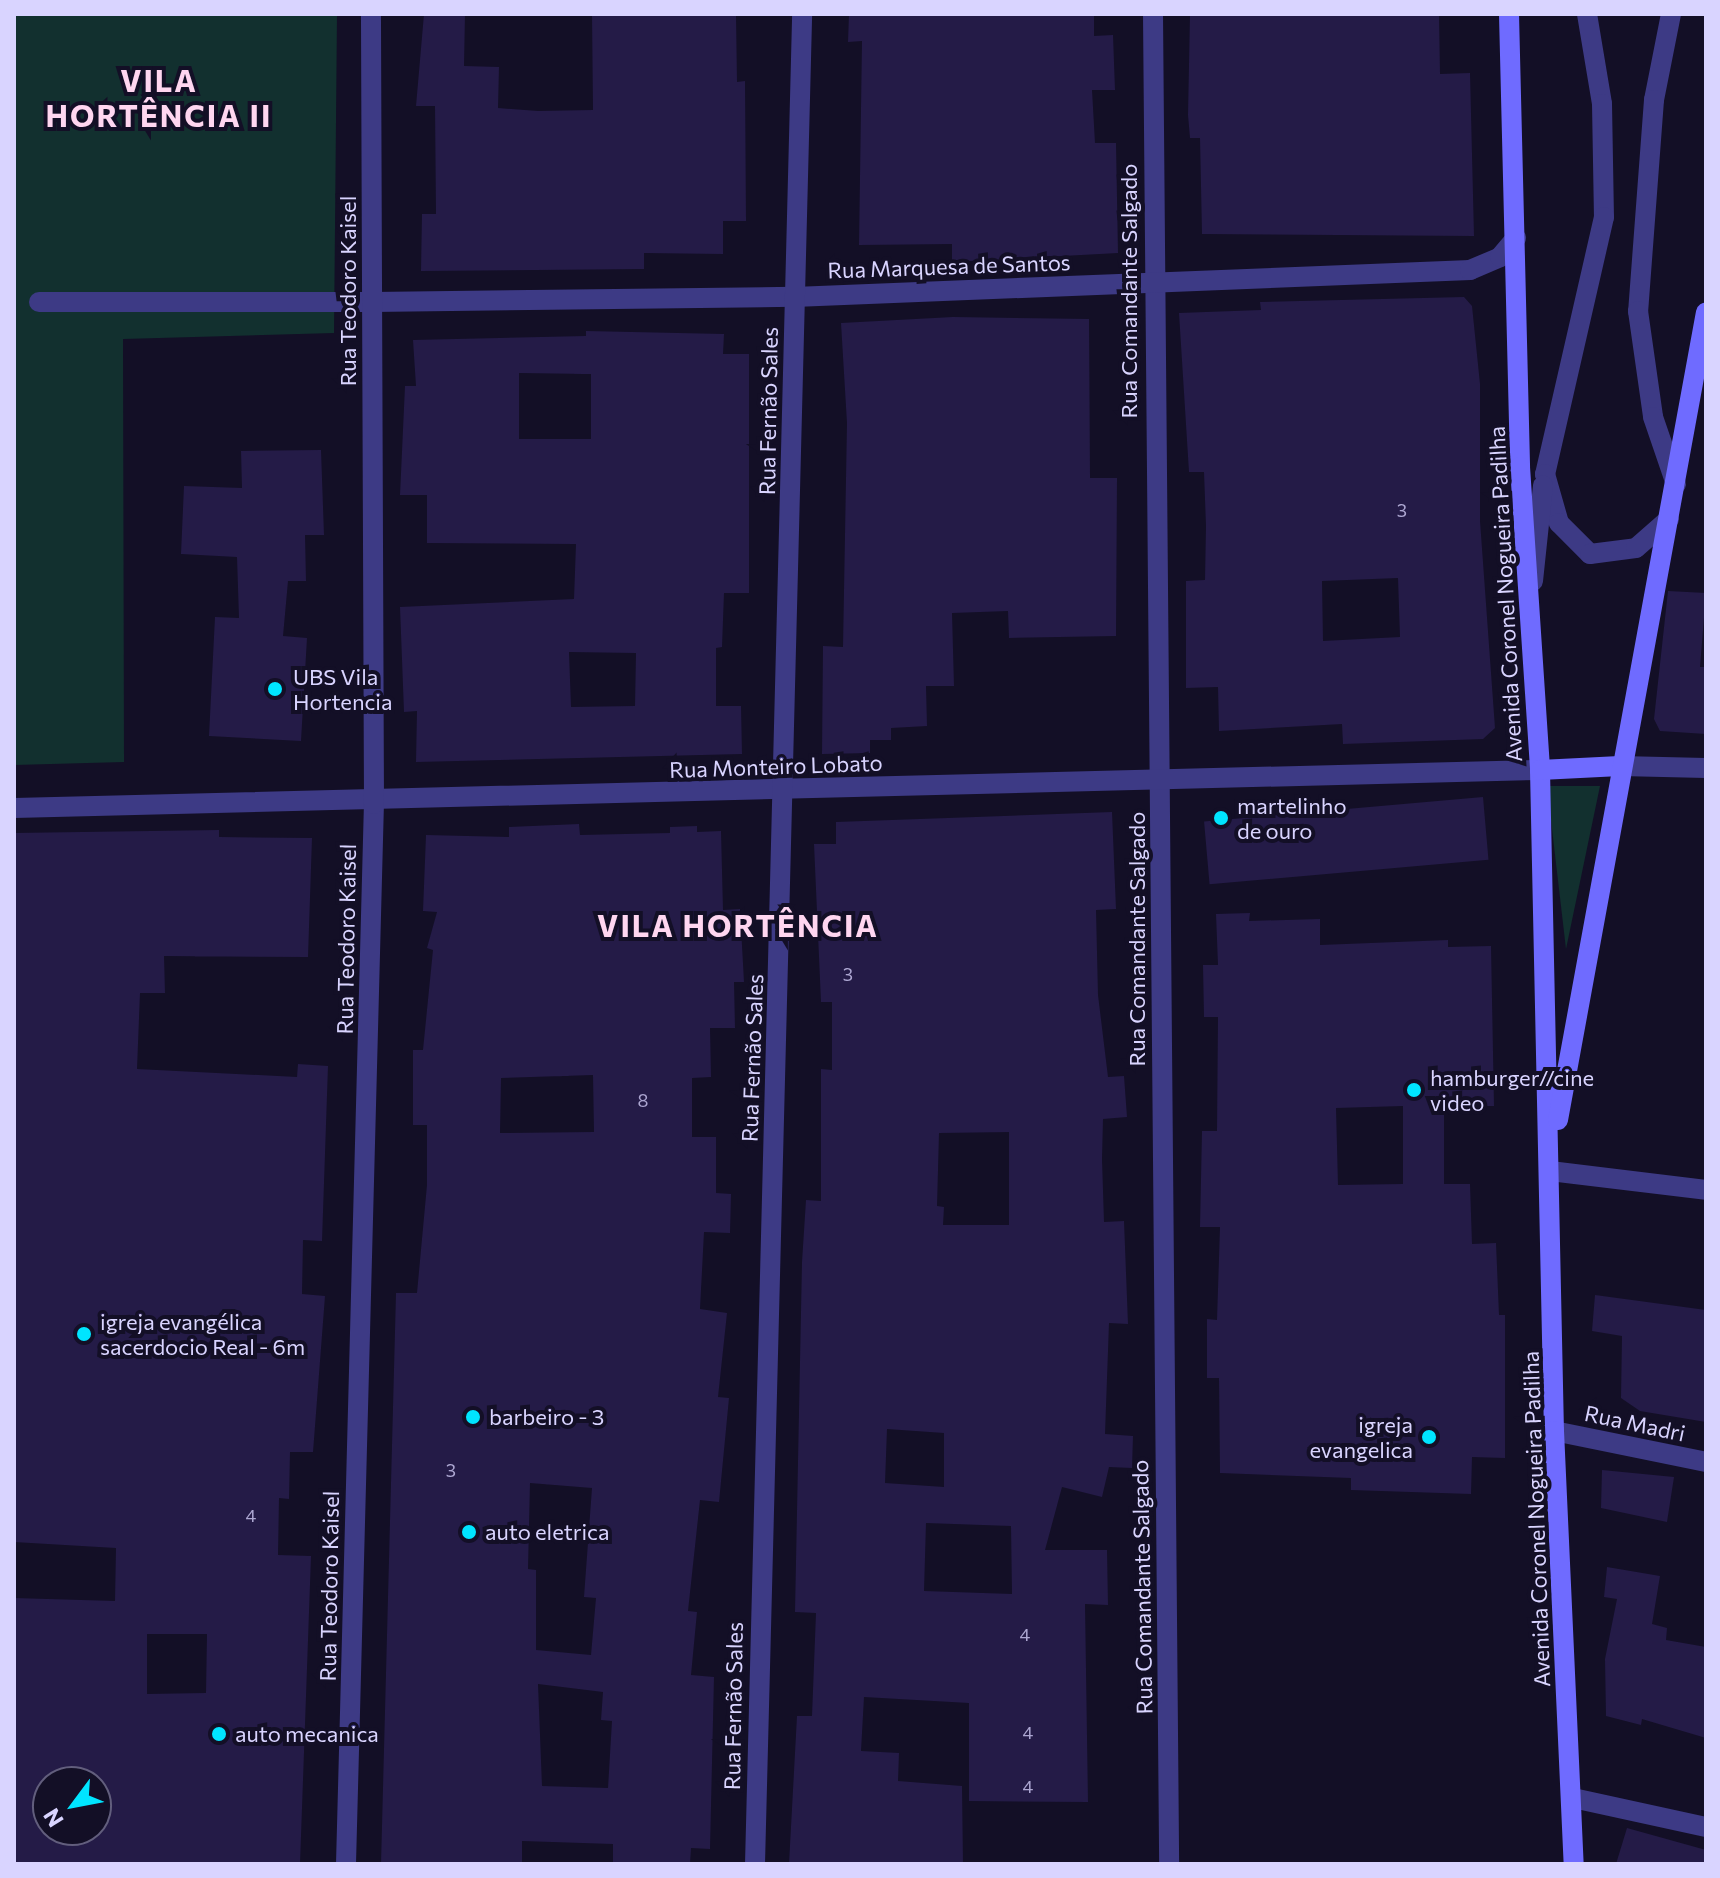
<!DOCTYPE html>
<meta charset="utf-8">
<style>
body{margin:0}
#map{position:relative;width:1720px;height:1878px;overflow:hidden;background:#130f26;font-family:Commissioner,sans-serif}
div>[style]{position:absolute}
.green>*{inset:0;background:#12302f}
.building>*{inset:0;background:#241b47;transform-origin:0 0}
.service>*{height:20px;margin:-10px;padding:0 10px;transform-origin:10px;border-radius:10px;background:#3d3a85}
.minor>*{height:20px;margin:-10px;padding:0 10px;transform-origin:10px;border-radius:10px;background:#3d3a85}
.tertiary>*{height:20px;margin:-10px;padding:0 10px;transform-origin:10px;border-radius:10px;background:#3d3a85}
.secondary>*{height:20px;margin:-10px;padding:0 10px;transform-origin:10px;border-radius:10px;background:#6f6bff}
.dots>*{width:22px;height:22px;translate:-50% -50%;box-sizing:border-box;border:4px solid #130f26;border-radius:50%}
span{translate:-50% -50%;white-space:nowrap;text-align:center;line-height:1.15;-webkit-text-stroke:8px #130f26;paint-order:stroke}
.number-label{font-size:18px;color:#aca6d1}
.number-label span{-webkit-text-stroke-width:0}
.street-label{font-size:22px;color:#d9d4ff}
.poi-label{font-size:22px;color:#d9d4ff}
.left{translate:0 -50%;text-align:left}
.right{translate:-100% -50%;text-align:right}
.district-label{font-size:30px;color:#ffd6f0;font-weight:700;letter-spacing:2px}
.frame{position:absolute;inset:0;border:16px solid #d9d4ff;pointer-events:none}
.north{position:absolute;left:32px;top:1766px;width:80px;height:80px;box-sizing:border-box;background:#130f26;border:2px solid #625e7d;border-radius:50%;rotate:238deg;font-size:22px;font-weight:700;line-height:32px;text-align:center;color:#d9d4ff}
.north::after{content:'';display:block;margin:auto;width:28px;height:36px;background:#00e5ff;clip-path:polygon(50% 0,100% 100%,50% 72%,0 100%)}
</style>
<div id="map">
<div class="green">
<i style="clip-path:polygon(14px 14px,337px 14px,334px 333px,123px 339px,124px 762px,14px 765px)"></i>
<i style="clip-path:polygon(1547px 786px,1600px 786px,1566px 949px)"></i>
</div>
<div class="building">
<i style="clip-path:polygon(424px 14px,465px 14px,464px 66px,499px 67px,498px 108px,538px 111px,593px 110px,592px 14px,736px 14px,737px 82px,745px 81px,746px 221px,723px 221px,723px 254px,644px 253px,644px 269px,421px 271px,422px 214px,436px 214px,435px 106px,416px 106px)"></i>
<i style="clip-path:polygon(849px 14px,1094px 14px,1094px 36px,1113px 35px,1115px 90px,1092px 90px,1095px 143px,1116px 143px,1118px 253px,952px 262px,952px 244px,859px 245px,862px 41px,848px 42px)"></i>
<i style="clip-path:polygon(1190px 14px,1439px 14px,1440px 74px,1470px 73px,1474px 236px,1202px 234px,1200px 138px,1190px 138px,1188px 115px)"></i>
<i style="clip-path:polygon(evenodd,1464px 297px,1472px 306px,1480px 384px,1480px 521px,1495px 728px,1483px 739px,1343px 744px,1342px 724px,1219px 731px,1218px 687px,1186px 688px,1186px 581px,1205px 580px,1206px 526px,1204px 472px,1189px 472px,1179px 313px,1261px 310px,1260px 302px,1464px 297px,1398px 578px,1400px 637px,1323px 641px,1322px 581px,1398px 578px)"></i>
<i style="clip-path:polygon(953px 317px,1089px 319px,1090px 478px,1117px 478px,1116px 636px,1009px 638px,1008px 611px,952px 613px,954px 686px,926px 686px,927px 726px,891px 728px,891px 740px,870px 740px,870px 753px,822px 754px,823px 646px,843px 647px,847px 423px,841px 323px)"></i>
<i style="clip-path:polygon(evenodd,586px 331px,724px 334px,723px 354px,749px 354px,749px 593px,724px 593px,722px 647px,716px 648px,716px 706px,741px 706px,742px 754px,416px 762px,417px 711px,404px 712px,400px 607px,574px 599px,576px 544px,427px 543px,427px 495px,400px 495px,405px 386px,416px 386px,413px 340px,586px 336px,586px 331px,519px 373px,591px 374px,591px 439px,519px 439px,519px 373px,586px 331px,569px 652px,636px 653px,635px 706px,571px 707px,569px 652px)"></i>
<i style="clip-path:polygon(321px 450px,324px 535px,305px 535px,306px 581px,288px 581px,283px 636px,307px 638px,301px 741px,209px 736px,215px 617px,239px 618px,237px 557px,181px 554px,184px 486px,242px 488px,241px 451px)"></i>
<i style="clip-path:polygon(1668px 591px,1706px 593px,1700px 667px,1706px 667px,1706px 734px,1660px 731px,1654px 719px)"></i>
<i style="left:1483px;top:797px;width:63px;height:280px;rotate:85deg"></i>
<i style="clip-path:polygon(evenodd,1112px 812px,1116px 909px,1096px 910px,1098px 995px,1108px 1077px,1124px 1076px,1127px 1117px,1103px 1119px,1102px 1159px,1104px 1222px,1124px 1221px,1128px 1324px,1109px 1323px,1105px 1434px,1133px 1436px,1132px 1468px,1109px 1467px,1102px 1497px,1062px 1487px,1045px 1550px,1107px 1550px,1108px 1605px,1085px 1604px,1088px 1802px,969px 1801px,969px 1703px,864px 1697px,861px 1751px,899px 1753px,898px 1781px,962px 1786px,963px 1864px,789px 1864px,797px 1716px,812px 1716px,816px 1613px,795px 1612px,802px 1262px,806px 1200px,821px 1201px,821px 1069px,832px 1070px,832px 1002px,821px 1002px,814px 844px,836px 844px,836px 822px,1112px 812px,1009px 1132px,1009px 1225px,943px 1225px,944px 1207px,937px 1206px,939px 1133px,1009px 1132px,1112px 812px,887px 1429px,944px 1433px,944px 1487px,885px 1483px,887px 1429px,1112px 812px,926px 1523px,1011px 1526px,1012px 1594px,924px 1591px,926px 1523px)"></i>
<i style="clip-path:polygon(evenodd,579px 824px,580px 835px,670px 833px,670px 827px,697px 826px,697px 832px,721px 831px,723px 910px,740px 909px,744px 982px,734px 982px,735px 1028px,710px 1028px,711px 1077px,692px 1078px,692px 1137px,716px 1137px,716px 1193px,731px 1194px,730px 1233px,704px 1232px,700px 1309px,727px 1313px,718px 1397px,729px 1398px,719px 1502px,700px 1500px,688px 1611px,697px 1612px,691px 1675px,714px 1677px,710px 1849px,691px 1848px,690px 1864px,613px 1864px,613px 1844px,522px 1841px,522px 1864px,381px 1864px,396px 1293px,417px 1293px,427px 1185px,427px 1125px,413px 1125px,413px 1050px,423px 1050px,433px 950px,427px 948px,437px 912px,423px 911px,426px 835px,509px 837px,509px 827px,579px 824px,593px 1075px,594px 1132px,500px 1133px,501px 1078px,593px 1075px,579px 824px,530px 1483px,592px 1488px,584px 1597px,596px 1598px,591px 1655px,536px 1650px,536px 1570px,528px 1569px,530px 1483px,579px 824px,538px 1684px,603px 1692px,601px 1720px,612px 1721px,608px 1788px,542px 1786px,538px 1684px)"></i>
<i style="clip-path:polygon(evenodd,219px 830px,219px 837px,312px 838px,308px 957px,164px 956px,165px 993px,140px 993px,137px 1069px,297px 1077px,298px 1064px,328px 1066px,322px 1241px,303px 1240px,302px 1294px,325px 1296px,313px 1452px,290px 1452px,289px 1499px,279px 1498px,278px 1555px,311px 1556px,300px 1864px,14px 1864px,14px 1598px,115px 1601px,116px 1548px,14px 1542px,14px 833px,219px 830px,147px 1634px,207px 1634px,206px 1693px,147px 1694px,147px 1634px,219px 830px,48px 1782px,96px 1782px,96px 1830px,48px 1830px,48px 1782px)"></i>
<i style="clip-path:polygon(evenodd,1250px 913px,1249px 921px,1320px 919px,1320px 945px,1448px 940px,1448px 947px,1491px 946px,1494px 1106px,1444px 1106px,1444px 1184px,1470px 1184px,1472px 1244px,1496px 1243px,1499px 1315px,1505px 1315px,1505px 1458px,1472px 1457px,1471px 1494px,1351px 1490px,1351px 1478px,1220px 1473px,1219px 1378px,1207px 1378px,1207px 1319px,1217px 1320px,1220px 1227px,1200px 1227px,1202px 1131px,1217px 1131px,1218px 1017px,1204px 1017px,1203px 965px,1218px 965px,1216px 914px,1250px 913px,1403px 1106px,1403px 1184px,1338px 1185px,1336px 1108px,1403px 1106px)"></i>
<i style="clip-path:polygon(1595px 1295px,1706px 1310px,1706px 1422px,1640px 1411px,1621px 1398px,1622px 1336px,1592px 1331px)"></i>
<i style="clip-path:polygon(1602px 1470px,1674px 1477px,1667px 1522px,1601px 1508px)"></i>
<i style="clip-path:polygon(1607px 1567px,1660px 1576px,1652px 1624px,1667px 1628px,1666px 1640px,1706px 1647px,1706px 1738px,1642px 1719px,1641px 1725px,1606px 1716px,1605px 1659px,1617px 1599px,1604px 1597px)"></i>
<i style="clip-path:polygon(1627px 1828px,1706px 1850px,1706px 1864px,1616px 1864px)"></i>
</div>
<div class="service">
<i style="left:1587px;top:14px;width:91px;rotate:80.5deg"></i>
<i style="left:1602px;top:104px;width:113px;rotate:89deg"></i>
<i style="left:1604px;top:217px;width:264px;rotate:102.9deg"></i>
<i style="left:1545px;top:474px;width:51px;rotate:74.1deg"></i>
<i style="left:1559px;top:523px;width:44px;rotate:45deg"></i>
<i style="left:1590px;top:554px;width:46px;rotate:-7.4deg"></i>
<i style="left:1636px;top:548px;width:44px;rotate:-41.3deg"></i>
<i style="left:1671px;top:14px;width:88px;rotate:101.2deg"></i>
<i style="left:1654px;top:100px;width:212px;rotate:94.3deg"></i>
<i style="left:1638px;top:311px;width:107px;rotate:81.9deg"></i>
<i style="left:1653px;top:417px;width:71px;rotate:71.1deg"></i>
<i style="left:39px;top:302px;width:333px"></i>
<i style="left:1533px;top:581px;width:96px;rotate:-84deg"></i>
</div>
<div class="minor">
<i style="left:1153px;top:14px;width:1850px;rotate:89.5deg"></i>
<i style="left:372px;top:302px;width:422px;rotate:-0.7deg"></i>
<i style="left:794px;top:297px;width:677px;rotate:-2.29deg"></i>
<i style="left:1470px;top:270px;width:33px;rotate:-23deg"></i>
<i style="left:1500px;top:257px;width:25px;rotate:-50deg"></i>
<i style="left:14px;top:808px;width:1526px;rotate:-1.43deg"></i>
<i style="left:1550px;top:1171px;width:157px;rotate:6.9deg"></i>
<i style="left:1554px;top:1431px;width:155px;rotate:11.5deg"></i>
<i style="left:1573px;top:1798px;width:136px;rotate:12.3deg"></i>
<i style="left:346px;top:1864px;width:1060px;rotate:-88.49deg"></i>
<i style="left:374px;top:804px;width:790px;rotate:-90.22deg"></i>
<i style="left:755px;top:1864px;width:1851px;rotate:-88.54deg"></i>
</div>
<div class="tertiary">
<i style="left:1620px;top:766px;width:86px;rotate:1.3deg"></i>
</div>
<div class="secondary">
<i style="left:1509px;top:14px;width:453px;rotate:88.6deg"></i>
<i style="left:1520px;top:467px;width:304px;rotate:86.2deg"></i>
<i style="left:1540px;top:770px;width:661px;rotate:88.79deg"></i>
<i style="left:1554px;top:1431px;width:433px;rotate:87.4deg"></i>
<i style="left:1540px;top:770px;width:80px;rotate:-2.9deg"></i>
<i style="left:1558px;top:1120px;width:821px;rotate:-79.62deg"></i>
</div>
<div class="dots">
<i style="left:275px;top:689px;background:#00e5ff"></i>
<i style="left:1221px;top:818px;background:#00e5ff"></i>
<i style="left:1414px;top:1090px;background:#00e5ff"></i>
<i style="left:84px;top:1334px;background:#00e5ff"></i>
<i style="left:473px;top:1417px;background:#00e5ff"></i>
<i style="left:1429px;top:1437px;background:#00e5ff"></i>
<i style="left:469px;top:1532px;background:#00e5ff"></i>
<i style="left:219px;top:1734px;background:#00e5ff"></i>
</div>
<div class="number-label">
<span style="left:1402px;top:510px">3</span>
<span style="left:848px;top:974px">3</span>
<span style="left:643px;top:1100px">8</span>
<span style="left:451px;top:1470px">3</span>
<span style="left:251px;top:1515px">4</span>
<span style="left:1025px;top:1634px">4</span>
<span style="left:1028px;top:1732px">4</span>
<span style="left:1028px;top:1786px">4</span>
</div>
<div class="street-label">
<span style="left:949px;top:266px;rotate:-2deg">Rua Marquesa de Santos</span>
<span style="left:348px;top:291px;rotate:-90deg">Rua Teodoro Kaisel</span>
<span style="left:1129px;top:291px;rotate:-90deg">Rua Comandante Salgado</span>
<span style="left:768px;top:411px;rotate:-89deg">Rua Fernão Sales</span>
<span style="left:1505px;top:594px;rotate:-93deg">Avenida Coronel Nogueira Padilha</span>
<span style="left:776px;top:766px;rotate:-2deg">Rua Monteiro Lobato</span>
<span style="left:346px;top:939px;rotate:-89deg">Rua Teodoro Kaisel</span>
<span style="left:1137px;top:939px;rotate:-90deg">Rua Comandante Salgado</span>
<span style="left:752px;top:1058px;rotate:-88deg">Rua Fernão Sales</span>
<span style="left:1635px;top:1423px;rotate:12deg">Rua Madri</span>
<span style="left:1536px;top:1519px;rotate:-92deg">Avenida Coronel Nogueira Padilha</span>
<span style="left:329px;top:1586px;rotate:-89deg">Rua Teodoro Kaisel</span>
<span style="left:1142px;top:1587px;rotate:-91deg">Rua Comandante Salgado</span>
<span style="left:733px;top:1706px;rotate:-89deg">Rua Fernão Sales</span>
</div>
<div class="poi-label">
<span class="left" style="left:293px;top:689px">UBS Vila<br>Hortencia</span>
<span class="left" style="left:1237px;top:818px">martelinho<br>de ouro</span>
<span class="left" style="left:1430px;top:1090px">hamburger//cine<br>video</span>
<span class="left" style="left:100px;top:1334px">igreja evangélica<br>sacerdocio Real - 6m</span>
<span class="left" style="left:489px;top:1417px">barbeiro - 3</span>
<span class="right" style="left:1413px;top:1437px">igreja<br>evangelica</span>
<span class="left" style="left:485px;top:1532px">auto eletrica</span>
<span class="left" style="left:235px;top:1734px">auto mecanica</span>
</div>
<div class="district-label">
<span style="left:159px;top:97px">VILA<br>HORTÊNCIA II</span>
<span style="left:738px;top:925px">VILA HORTÊNCIA</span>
</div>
<div class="frame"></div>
<div class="north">N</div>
</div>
